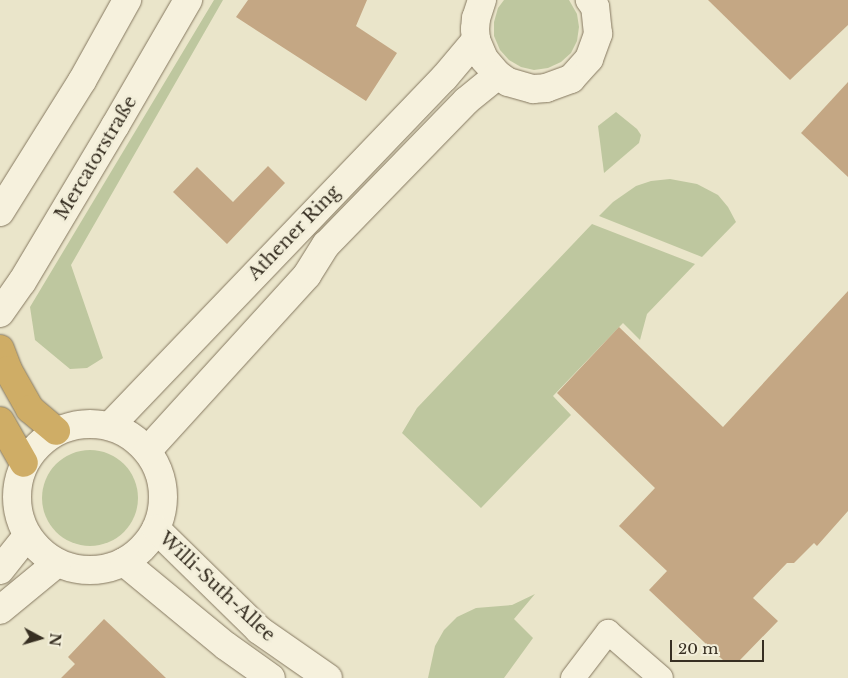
<!DOCTYPE html>
<meta charset="utf-8">
<style>
body{margin:0}
#map{position:relative;width:848px;height:678px;overflow:hidden;background:#eae5ca;font-family:"Libre Baskerville",serif}
div>[style]{position:absolute}
.green>*{inset:0;background:#bec79f}
.round{border-radius:50%}
.building>*{inset:0;background:#c4a784}
.roads{filter:drop-shadow(0 0 1px #857860) drop-shadow(0 0 1px #857860)}
.street>*{height:24px;margin:-12px;padding:0 12px;transform-origin:12px;border-radius:12px;background:#f6f1dd}
.secondary>*{height:28px;margin:-14px;padding:0 14px;transform-origin:14px;border-radius:14px;background:#f6f1dd}
.secondary>.ring{margin:-14px;padding:0;box-sizing:content-box;background:none;border:28px solid #f6f1dd;border-radius:50%}
.highway>*{height:28px;margin:-14px;padding:0 14px;transform-origin:14px;border-radius:14px;background:#cfad66}
span{translate:-50% -50%;white-space:nowrap;text-align:center;line-height:1.15;-webkit-text-stroke:5px #f2eed9;paint-order:stroke}
.street-label{font-size:18px;color:#372f22}
.north{position:absolute;left:15px;top:613px;width:50px;height:50px;-webkit-text-stroke:4px #f2eed9;paint-order:stroke;rotate:96deg;font-size:14px;font-weight:700;line-height:20px;text-align:center;color:#372f22}
.north::after{content:'';display:block;margin:auto;width:18px;height:22px;background:#372f22;clip-path:polygon(50% 0,100% 100%,50% 72%,0 100%)}
.scale{position:absolute;left:670px;top:640px;width:94px;height:22px;box-sizing:border-box;border:2px solid #372f22;border-top:0;padding-left:6px;font-size:15px;line-height:18px;white-space:nowrap;color:#372f22;-webkit-text-stroke:4px #f2eed9;paint-order:stroke}
</style>
<div id="map">
<div class="green">
<i style="clip-path:polygon(214px 0,223px 0,71px 265px,103px 358px,87px 368px,70px 369px,35px 340px,30px 307px)"></i>
<i style="clip-path:polygon(504px 0,569px 0,577px 14px,579px 27px,577px 41px,571px 53px,561px 62px,548px 68px,534px 70px,521px 67px,509px 60px,500px 50px,494px 36px,494px 22px,498px 8px)"></i>
<i style="clip-path:polygon(616px 112px,637px 129px,641px 135px,639px 143px,604px 173px,598px 126px)"></i>
<i style="clip-path:polygon(670px 179px,697px 184px,718px 195px,728px 207px,736px 222px,702px 257px,599px 216px,613px 202px,636px 186px,651px 181px)"></i>
<i style="clip-path:polygon(592px 224px,695px 264px,647px 314px,640px 340px,623px 323px,553px 396px,571px 415px,481px 508px,402px 433px,417px 408px)"></i>
<i class="round" style="left:42px;top:450px;width:96px;height:96px"></i>
<i style="clip-path:polygon(535px 594px,514px 619px,533px 638px,504px 678px,428px 678px,435px 646px,444px 630px,457px 617px,476px 608px,512px 605px)"></i>
</div>
<div class="building">
<i style="clip-path:polygon(248px 0,367px 0,356px 26px,397px 53px,366px 101px,236px 17px)"></i>
<i style="clip-path:polygon(708px 0,848px 0,848px 25px,790px 80px)"></i>
<i style="clip-path:polygon(848px 82px,848px 177px,801px 133px)"></i>
<i style="clip-path:polygon(268px 166px,285px 183px,227px 244px,173px 192px,197px 167px,233px 202px)"></i>
<i style="clip-path:polygon(848px 291px,848px 511px,817px 546px,814px 543px,794px 563px,787px 563px,753px 598px,778px 621px,740px 660px,723px 660px,649px 590px,667px 571px,619px 526px,655px 488px,557px 393px,619px 327px,723px 427px)"></i>
<i style="clip-path:polygon(104px 619px,121px 635px,166px 678px,61px 678px,75px 664px,68px 657px)"></i>
</div>
<div class="roads">
<div class="street">
<i style="left:573px;top:678px;width:58px;rotate:-52.7deg"></i>
<i style="left:608px;top:632px;width:70px;rotate:41deg"></i>
</div>
<div class="secondary">
<i style="left:482px;top:0;width:19px;rotate:108deg"></i>
<i style="left:476px;top:18px;width:11px;rotate:95deg"></i>
<i style="left:475px;top:29px;width:11px;rotate:85deg"></i>
<i style="left:476px;top:40px;width:21px;rotate:67deg"></i>
<i style="left:484px;top:59px;width:21px;rotate:49deg"></i>
<i style="left:498px;top:75px;width:12px;rotate:35deg"></i>
<i style="left:508px;top:82px;width:26px;rotate:16deg"></i>
<i style="left:533px;top:89px;width:13px;rotate:-4deg"></i>
<i style="left:546px;top:88px;width:27px;rotate:-20deg"></i>
<i style="left:571px;top:79px;width:27px;rotate:-48deg"></i>
<i style="left:589px;top:59px;width:27px;rotate:-70deg"></i>
<i style="left:598px;top:34px;width:27px;rotate:-96deg"></i>
<i style="left:595px;top:7px;width:9px;rotate:-126deg"></i>
<i style="left:0;top:212px;width:155px;rotate:-58deg"></i>
<i style="left:82px;top:81px;width:93px;rotate:-60.9deg"></i>
<i style="left:0;top:313px;width:38px;rotate:-55deg"></i>
<i style="left:22px;top:282px;width:182px;rotate:-59.2deg"></i>
<i style="left:115px;top:126px;width:146px;rotate:-59.9deg"></i>
<i class="ring" style="left:17px;top:424px;width:118px;height:118px"></i>
<i style="left:110px;top:426px;width:482px;rotate:-46.2deg"></i>
<i style="left:444px;top:78px;width:50px;rotate:-49.9deg"></i>
<i style="left:147px;top:451px;width:238px;rotate:-47.7deg"></i>
<i style="left:307px;top:275px;width:36px;rotate:-58deg"></i>
<i style="left:326px;top:245px;width:201px;rotate:-45.8deg"></i>
<i style="left:466px;top:101px;width:41px;rotate:-39.1deg"></i>
<i style="left:156px;top:529px;width:144px;rotate:44.4deg"></i>
<i style="left:259px;top:630px;width:84px;rotate:34.8deg"></i>
<i style="left:124px;top:562px;width:132px;rotate:39.5deg"></i>
<i style="left:226px;top:646px;width:55px;rotate:35.4deg"></i>
<i style="left:0;top:570px;width:43px;rotate:-51.5deg"></i>
<i style="left:0;top:610px;width:74px;rotate:-39.5deg"></i>
</div>
<div class="highway">
<i style="left:0;top:349px;width:22px;rotate:69deg"></i>
<i style="left:8px;top:370px;width:45px;rotate:60.6deg"></i>
<i style="left:30px;top:409px;width:34px;rotate:40deg"></i>
<i style="left:0;top:421px;width:48px;rotate:60.3deg"></i>
</div>
</div>
<div class="street-label">
<span style="left:96px;top:158px;rotate:-59deg">Mercatorstraße</span>
<span style="left:294px;top:233px;rotate:-46deg">Athener Ring</span>
<span style="left:217px;top:587px;rotate:43deg">Willi-Suth-Allee</span>
</div>
<div class="north">N</div>
<div class="scale">20 m</div>
</div>
